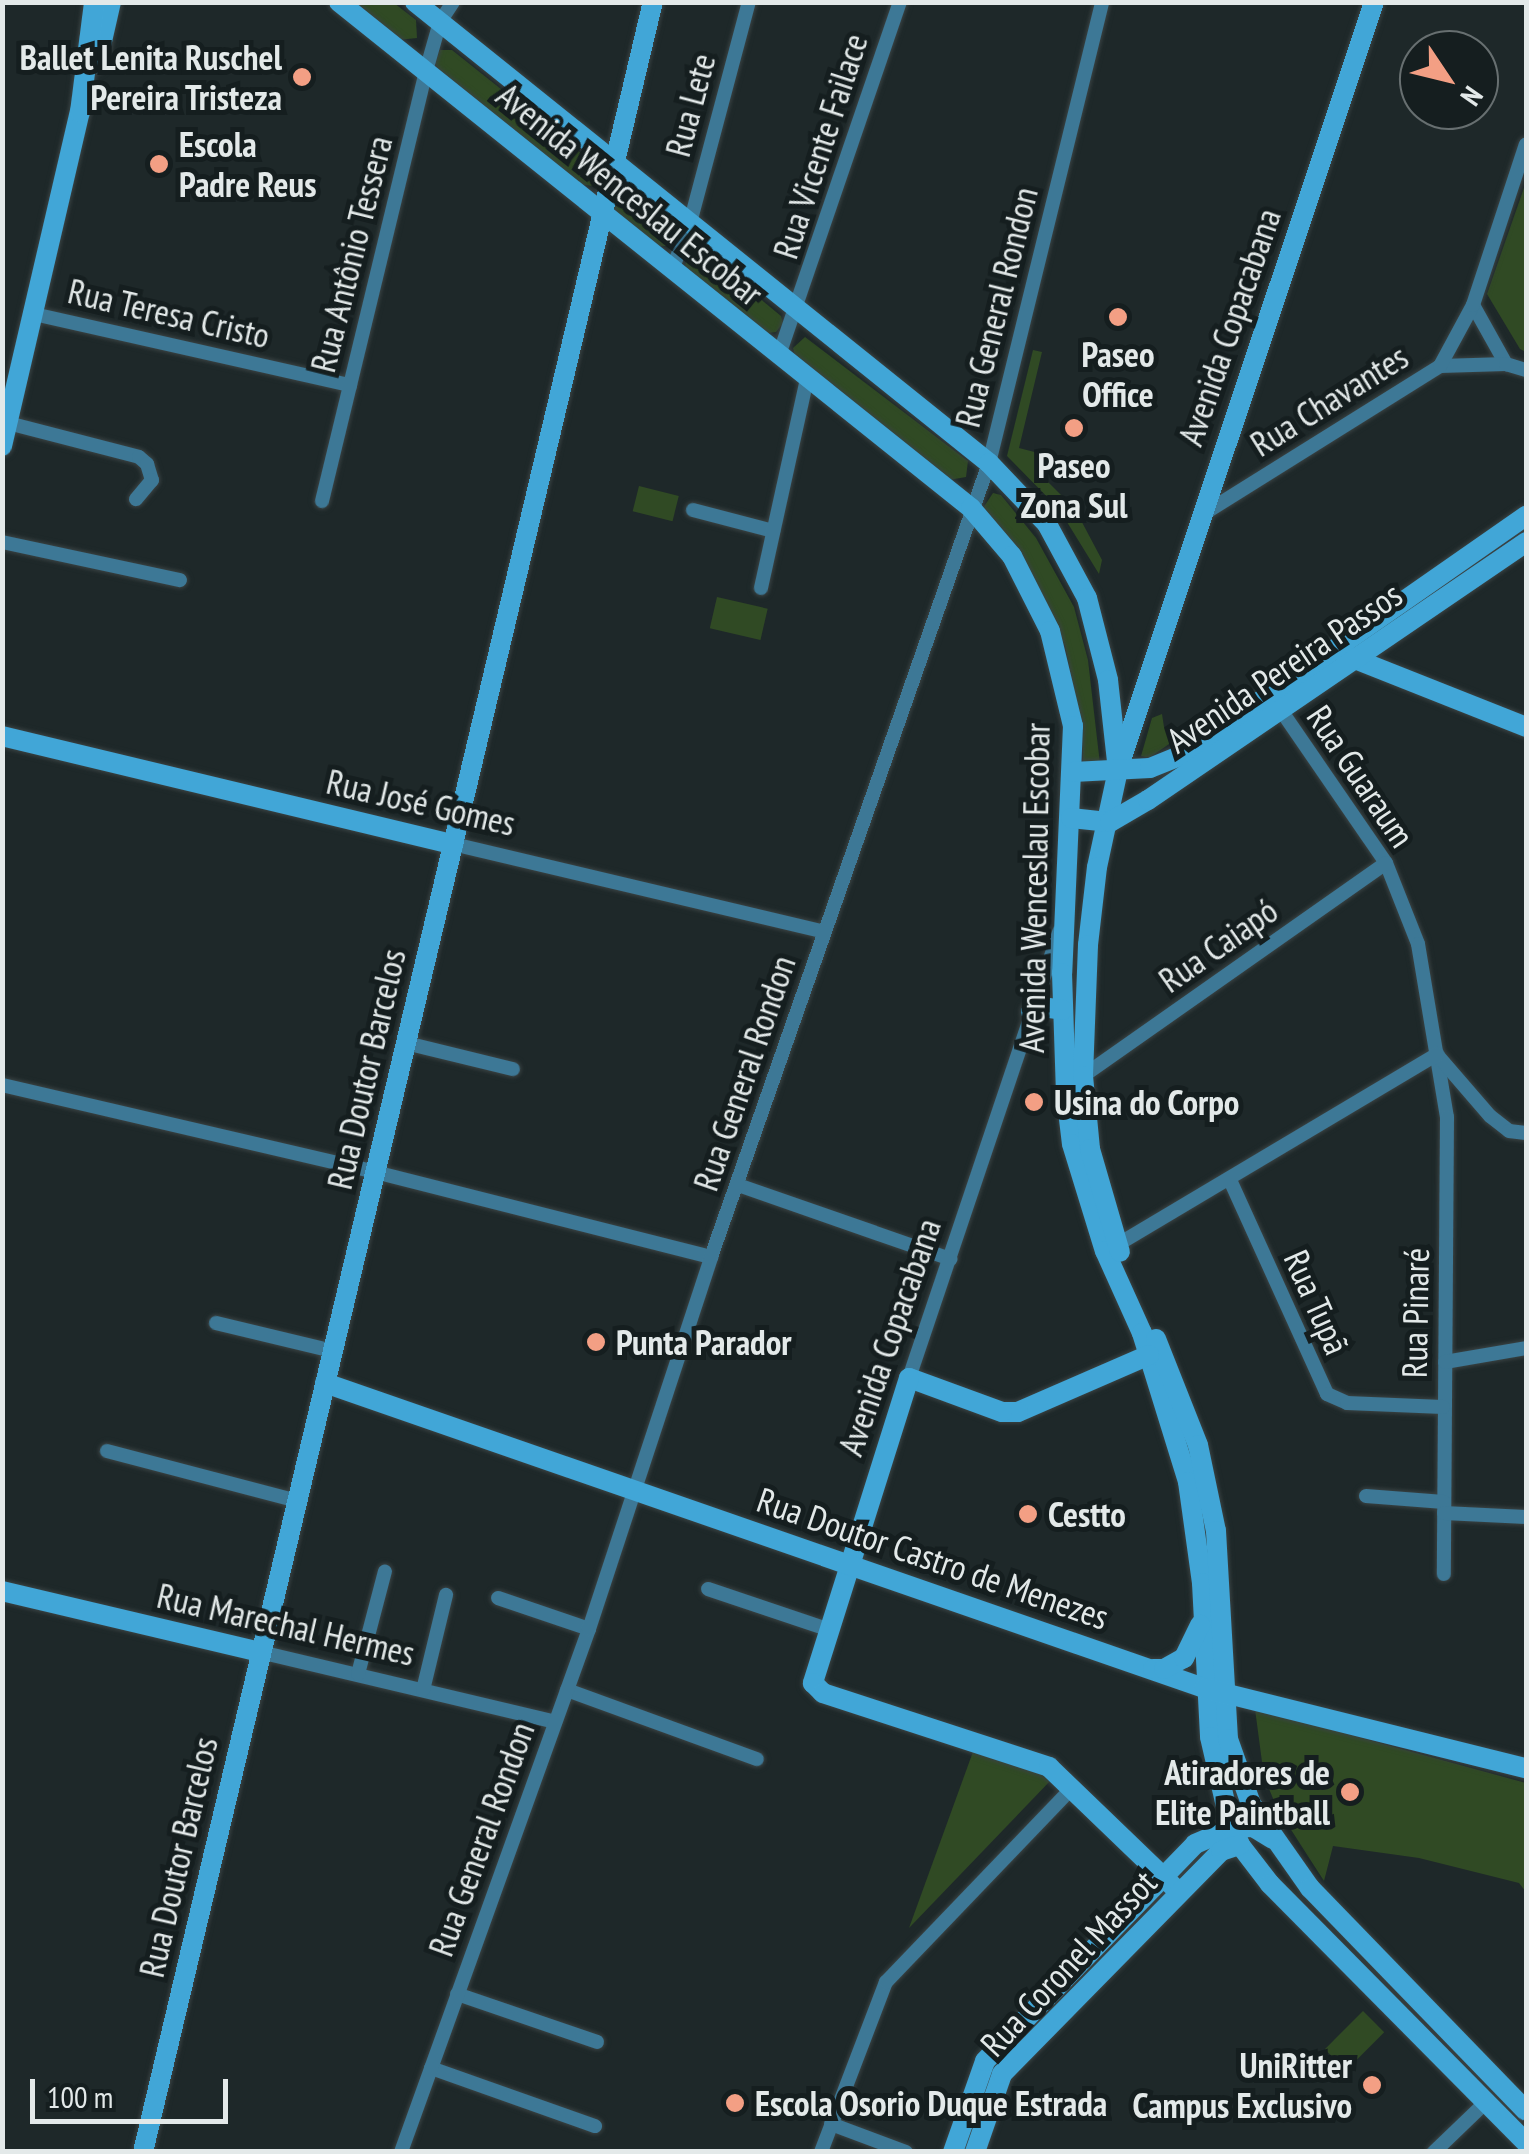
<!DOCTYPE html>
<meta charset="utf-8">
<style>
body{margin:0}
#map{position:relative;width:1529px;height:2154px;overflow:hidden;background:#1e2829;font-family:"PT Sans Narrow",sans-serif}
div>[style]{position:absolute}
.green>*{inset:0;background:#304a24;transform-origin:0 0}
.roads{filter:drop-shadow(0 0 2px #3a4344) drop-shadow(0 0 2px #3a4344)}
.street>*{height:14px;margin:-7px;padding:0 7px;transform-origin:7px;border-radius:7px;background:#3d7896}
.secondary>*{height:20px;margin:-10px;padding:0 10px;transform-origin:10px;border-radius:10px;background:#41a6d7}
.dots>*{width:28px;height:28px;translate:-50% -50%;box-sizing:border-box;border:5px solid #151e1f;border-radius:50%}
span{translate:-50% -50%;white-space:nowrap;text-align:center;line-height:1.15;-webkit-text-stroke:10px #151e1f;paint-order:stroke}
.poi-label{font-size:35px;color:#e3e9e9;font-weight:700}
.right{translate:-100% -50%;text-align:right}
.left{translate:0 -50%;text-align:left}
.street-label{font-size:35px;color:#e3e9e9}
.frame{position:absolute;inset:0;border:5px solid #e3e9e9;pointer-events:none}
.north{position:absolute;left:1399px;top:30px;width:100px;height:100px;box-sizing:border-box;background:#151e1f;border:2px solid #676f70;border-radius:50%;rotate:125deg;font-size:28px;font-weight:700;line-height:40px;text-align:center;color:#e3e9e9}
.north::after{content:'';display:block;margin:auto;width:35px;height:45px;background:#f39f84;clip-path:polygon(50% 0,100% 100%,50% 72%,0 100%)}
.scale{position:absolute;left:30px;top:2079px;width:198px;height:45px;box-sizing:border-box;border:5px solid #e3e9e9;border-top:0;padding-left:12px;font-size:30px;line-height:35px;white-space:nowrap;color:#e3e9e9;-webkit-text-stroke:8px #151e1f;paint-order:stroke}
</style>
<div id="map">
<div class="green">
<i style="clip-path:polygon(350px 3px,394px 3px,416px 20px,417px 38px,398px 40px)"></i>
<i style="clip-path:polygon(440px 50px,452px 50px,596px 165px,600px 175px,592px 186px,580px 184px,439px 73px,435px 62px)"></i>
<i style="clip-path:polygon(1526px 182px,1526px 352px,1520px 349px,1487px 294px)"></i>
<i style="clip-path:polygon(627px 192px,670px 226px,673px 235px,666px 246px,656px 246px,612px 212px,618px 193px)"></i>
<i style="clip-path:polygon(696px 250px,704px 252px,781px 316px,783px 323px,776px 332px,768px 333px,691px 275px,685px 265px,688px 255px)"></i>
<i style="clip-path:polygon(805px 337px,968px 461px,966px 477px,949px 480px,795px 356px,793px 348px)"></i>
<i style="clip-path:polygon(1033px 350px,1042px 352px,1019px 448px,1050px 456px,1045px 479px,1075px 509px,1102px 560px,1099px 574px,1059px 509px,1007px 456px)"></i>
<i style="left:639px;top:486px;width:41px;height:26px;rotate:14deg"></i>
<i style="clip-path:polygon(993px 493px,1001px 495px,1036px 538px,1074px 607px,1088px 660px,1100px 764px,1083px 765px,1082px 726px,1065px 646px,1054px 620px,983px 508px)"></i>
<i style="left:717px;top:597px;width:52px;height:32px;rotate:13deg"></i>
<i style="clip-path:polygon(1162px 714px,1164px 727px,1174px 730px,1172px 742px,1149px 758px,1141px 756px,1152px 718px)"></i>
<i style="clip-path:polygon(1255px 1709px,1526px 1783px,1526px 1892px,1519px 1883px,1419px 1858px,1333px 1846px,1324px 1881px,1277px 1808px,1264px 1777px)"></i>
<i style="clip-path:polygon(974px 1749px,1032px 1766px,1052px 1779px,909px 1928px)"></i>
<i style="left:1363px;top:2011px;width:30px;height:54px;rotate:45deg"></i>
</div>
<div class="roads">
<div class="street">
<i style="left:672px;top:270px;width:50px;rotate:-69deg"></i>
<i style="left:690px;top:223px;width:229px;rotate:-75.1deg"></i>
<i style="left:1473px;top:305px;width:68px;rotate:60.8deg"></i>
<i style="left:34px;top:314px;width:324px;rotate:12.7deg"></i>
<i style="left:779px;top:355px;width:373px;rotate:-71.1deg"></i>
<i style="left:1440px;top:366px;width:66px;rotate:-1.7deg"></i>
<i style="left:1506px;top:364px;width:21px;rotate:17deg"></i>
<i style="left:8px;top:423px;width:135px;rotate:14.5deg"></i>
<i style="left:139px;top:457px;width:11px;rotate:41deg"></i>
<i style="left:147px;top:464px;width:17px;rotate:73deg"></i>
<i style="left:152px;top:480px;width:25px;rotate:130deg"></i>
<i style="left:322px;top:501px;width:442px;rotate:-76.4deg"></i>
<i style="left:426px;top:71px;width:51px;rotate:-74.1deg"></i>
<i style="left:440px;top:22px;width:24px;rotate:-57deg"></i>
<i style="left:693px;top:510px;width:83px;rotate:14.7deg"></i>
<i style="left:1200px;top:516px;width:283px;rotate:-32deg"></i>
<i style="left:1440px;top:366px;width:69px;rotate:-61.6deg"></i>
<i style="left:1473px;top:305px;width:169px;rotate:-71.8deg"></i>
<i style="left:2px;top:542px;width:182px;rotate:12.1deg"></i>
<i style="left:761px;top:588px;width:215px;rotate:-77.6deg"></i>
<i style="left:1276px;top:703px;width:194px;rotate:55.5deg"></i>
<i style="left:1386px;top:863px;width:87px;rotate:68.4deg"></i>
<i style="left:1418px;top:944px;width:175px;rotate:80.5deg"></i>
<i style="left:1447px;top:1117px;width:457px;rotate:90.4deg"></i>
<i style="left:453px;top:844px;width:381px;rotate:13.3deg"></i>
<i style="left:406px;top:1043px;width:110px;rotate:13.7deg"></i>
<i style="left:1439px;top:1057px;width:78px;rotate:49.2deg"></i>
<i style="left:1490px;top:1116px;width:24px;rotate:38deg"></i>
<i style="left:1509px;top:1131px;width:17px;rotate:7deg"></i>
<i style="left:1083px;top:1076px;width:370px;rotate:-35.1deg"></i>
<i style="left:2px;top:1085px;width:383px;rotate:13.1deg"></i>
<i style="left:375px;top:1172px;width:347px;rotate:14.2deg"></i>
<i style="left:1230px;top:1180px;width:235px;rotate:65.6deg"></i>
<i style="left:1327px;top:1394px;width:22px;rotate:24deg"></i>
<i style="left:1347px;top:1403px;width:96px;rotate:2.4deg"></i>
<i style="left:738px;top:1185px;width:225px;rotate:19.2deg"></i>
<i style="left:1117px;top:1245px;width:373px;rotate:-30.8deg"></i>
<i style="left:216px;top:1323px;width:120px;rotate:13.5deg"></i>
<i style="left:1445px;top:1362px;width:82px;rotate:-9.8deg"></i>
<i style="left:909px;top:1378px;width:471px;rotate:-71.4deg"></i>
<i style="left:107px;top:1451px;width:196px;rotate:14.7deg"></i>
<i style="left:1366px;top:1496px;width:78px;rotate:4.4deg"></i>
<i style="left:1444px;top:1513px;width:82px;rotate:2.8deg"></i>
<i style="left:708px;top:1589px;width:126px;rotate:18.6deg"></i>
<i style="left:498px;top:1598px;width:96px;rotate:18.8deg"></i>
<i style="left:260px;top:1652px;width:303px;rotate:13.3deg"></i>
<i style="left:358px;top:1674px;width:106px;rotate:-75.3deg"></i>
<i style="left:423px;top:1690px;width:98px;rotate:-76.4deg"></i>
<i style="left:567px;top:1690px;width:202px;rotate:20deg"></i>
<i style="left:457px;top:1994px;width:148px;rotate:18.9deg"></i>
<i style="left:431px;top:2068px;width:174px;rotate:19.5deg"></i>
<i style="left:831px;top:2124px;width:80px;rotate:20.5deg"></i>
<i style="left:401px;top:2152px;width:556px;rotate:-70.23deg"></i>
<i style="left:589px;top:1629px;width:391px;rotate:-71.8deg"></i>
<i style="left:711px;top:1257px;width:841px;rotate:-70.7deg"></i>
<i style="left:989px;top:463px;width:475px;rotate:-76.2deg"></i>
<i style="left:821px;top:2152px;width:182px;rotate:-69.1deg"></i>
<i style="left:886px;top:1982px;width:267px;rotate:-46.2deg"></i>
<i style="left:1434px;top:2152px;width:72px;rotate:-43.9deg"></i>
</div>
<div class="secondary">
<i style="left:339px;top:2px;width:810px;rotate:38.68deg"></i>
<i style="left:971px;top:508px;width:63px;rotate:49.5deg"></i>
<i style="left:1012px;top:556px;width:84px;rotate:63.1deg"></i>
<i style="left:1050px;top:631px;width:98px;rotate:76.4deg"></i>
<i style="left:1073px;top:726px;width:247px;rotate:92.5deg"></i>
<i style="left:1062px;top:973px;width:121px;rotate:88.1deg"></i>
<i style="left:1066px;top:1094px;width:50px;rotate:83.2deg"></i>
<i style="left:1072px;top:1144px;width:112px;rotate:72.9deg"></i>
<i style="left:1105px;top:1251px;width:90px;rotate:65.7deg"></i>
<i style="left:1142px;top:1333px;width:156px;rotate:72.8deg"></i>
<i style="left:1188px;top:1482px;width:102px;rotate:82.1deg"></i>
<i style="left:1202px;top:1583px;width:154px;rotate:87deg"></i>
<i style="left:1210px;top:1737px;width:80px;rotate:77deg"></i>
<i style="left:1228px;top:1815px;width:32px;rotate:68deg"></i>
<i style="left:1240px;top:1845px;width:49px;rotate:52.4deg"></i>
<i style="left:1270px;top:1884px;width:364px;rotate:45.3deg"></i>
<i style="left:415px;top:2px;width:736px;rotate:38.77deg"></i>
<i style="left:989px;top:463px;width:84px;rotate:46.4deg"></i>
<i style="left:1047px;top:524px;width:84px;rotate:61.6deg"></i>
<i style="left:1087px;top:598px;width:85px;rotate:75.6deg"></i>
<i style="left:1108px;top:680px;width:91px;rotate:83.7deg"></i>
<i style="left:1118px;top:770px;width:99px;rotate:102.2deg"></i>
<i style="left:1097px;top:867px;width:79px;rotate:96.6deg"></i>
<i style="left:1088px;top:945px;width:131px;rotate:92.2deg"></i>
<i style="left:1083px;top:1076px;width:73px;rotate:84.5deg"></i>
<i style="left:1090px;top:1149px;width:107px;rotate:73.8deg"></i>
<i style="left:97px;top:63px;width:63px;rotate:-77.1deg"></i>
<i style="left:2px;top:446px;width:343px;rotate:-76.9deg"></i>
<i style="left:80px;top:112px;width:111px;rotate:-82.7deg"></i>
<i style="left:1347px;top:656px;width:193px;rotate:21.6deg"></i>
<i style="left:2px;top:736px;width:464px;rotate:13.5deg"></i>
<i style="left:1120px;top:763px;width:802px;rotate:-71.54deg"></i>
<i style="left:1073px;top:772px;width:77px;rotate:-3deg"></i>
<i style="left:1150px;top:768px;width:35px;rotate:-22deg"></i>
<i style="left:1183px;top:755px;width:418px;rotate:-34.9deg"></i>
<i style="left:1071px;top:818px;width:39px;rotate:6deg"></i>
<i style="left:1110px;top:822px;width:44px;rotate:-30.1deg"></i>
<i style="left:1148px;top:800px;width:458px;rotate:-34.3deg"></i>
<i style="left:1031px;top:1012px;width:12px;rotate:-24deg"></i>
<i style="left:1042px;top:1007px;width:21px;rotate:8deg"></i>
<i style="left:1156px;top:1339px;width:114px;rotate:68.4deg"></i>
<i style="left:1198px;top:1445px;width:88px;rotate:78.2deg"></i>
<i style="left:1216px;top:1531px;width:208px;rotate:86.7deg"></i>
<i style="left:1228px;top:1739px;width:69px;rotate:70.5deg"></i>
<i style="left:1251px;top:1804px;width:103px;rotate:54.9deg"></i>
<i style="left:1310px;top:1888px;width:310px;rotate:45.9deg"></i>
<i style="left:1149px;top:1355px;width:143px;rotate:156.5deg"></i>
<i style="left:1018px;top:1412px;width:16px;rotate:180deg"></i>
<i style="left:1002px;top:1412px;width:99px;rotate:-159.9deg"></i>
<i style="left:909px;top:1378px;width:320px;rotate:107.5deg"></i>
<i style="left:813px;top:1683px;width:14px;rotate:45deg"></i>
<i style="left:823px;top:1693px;width:238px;rotate:18.1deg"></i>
<i style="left:1049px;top:1767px;width:180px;rotate:43.9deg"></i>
<i style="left:325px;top:1383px;width:930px;rotate:19.14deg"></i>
<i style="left:1204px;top:1688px;width:332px;rotate:14deg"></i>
<i style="left:2px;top:1591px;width:265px;rotate:13.3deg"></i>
<i style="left:1153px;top:1669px;width:11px"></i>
<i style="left:1164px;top:1669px;width:23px;rotate:-29deg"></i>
<i style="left:1184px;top:1658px;width:37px;rotate:-64deg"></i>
<i style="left:143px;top:2152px;width:2210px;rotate:-76.66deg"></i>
<i style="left:953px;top:2152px;width:96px;rotate:-70.6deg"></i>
<i style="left:985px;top:2061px;width:302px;rotate:-45.9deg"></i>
<i style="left:1195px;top:1844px;width:40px;rotate:-23.4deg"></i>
<i style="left:1232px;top:1828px;width:21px;rotate:-3deg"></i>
<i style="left:1253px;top:1827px;width:23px;rotate:31deg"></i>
<i style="left:975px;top:2152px;width:83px;rotate:-70.9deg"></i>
<i style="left:1002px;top:2074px;width:313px;rotate:-45.5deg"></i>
<i style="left:1221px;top:1851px;width:20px;rotate:-18deg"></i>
</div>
</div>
<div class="dots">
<i style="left:302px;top:77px;background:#f39f84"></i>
<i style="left:159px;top:164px;background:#f39f84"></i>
<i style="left:1118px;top:317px;background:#f39f84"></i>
<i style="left:1074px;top:428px;background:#f39f84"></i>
<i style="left:1034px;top:1102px;background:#f39f84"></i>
<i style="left:596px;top:1342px;background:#f39f84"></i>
<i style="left:1028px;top:1514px;background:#f39f84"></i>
<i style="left:1350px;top:1792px;background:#f39f84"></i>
<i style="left:1372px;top:2085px;background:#f39f84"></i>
<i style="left:735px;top:2103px;background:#f39f84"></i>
</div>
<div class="poi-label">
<span class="right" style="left:282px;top:77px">Ballet Lenita Ruschel<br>Pereira Tristeza</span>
<span class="left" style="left:179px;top:164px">Escola<br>Padre Reus</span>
<span style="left:1118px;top:374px">Paseo<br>Office</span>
<span style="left:1074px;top:485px">Paseo<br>Zona Sul</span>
<span class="left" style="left:1054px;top:1102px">Usina do Corpo</span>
<span class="left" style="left:616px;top:1342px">Punta Parador</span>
<span class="left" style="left:1048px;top:1514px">Cestto</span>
<span class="right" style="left:1330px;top:1792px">Atiradores de<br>Elite Paintball</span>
<span class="right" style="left:1352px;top:2085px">UniRitter<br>Campus Exclusivo</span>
<span class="left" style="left:755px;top:2103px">Escola Osorio Duque Estrada</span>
</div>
<div class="street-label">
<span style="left:690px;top:105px;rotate:-75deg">Rua Lete</span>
<span style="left:820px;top:146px;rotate:-72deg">Rua Vicente Failace</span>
<span style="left:630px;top:194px;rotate:39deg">Avenida Wenceslau Escobar</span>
<span style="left:351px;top:254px;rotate:-76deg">Rua Antônio Tessera</span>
<span style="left:996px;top:307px;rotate:-76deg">Rua General Rondon</span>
<span style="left:169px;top:313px;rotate:13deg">Rua Teresa Cristo</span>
<span style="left:1229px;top:327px;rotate:-71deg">Avenida Copacabana</span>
<span style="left:1329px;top:400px;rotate:-32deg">Rua Chavantes</span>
<span style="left:1284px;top:667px;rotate:-34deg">Avenida Pereira Passos</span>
<span style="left:1361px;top:776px;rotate:56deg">Rua Guaraum</span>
<span style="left:421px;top:802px;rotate:13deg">Rua José Gomes</span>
<span style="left:1034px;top:888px;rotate:-89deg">Avenida Wenceslau Escobar</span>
<span style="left:1218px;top:945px;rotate:-35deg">Rua Caiapó</span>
<span style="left:366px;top:1069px;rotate:-77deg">Rua Doutor Barcelos</span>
<span style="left:744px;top:1073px;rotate:-71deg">Rua General Rondon</span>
<span style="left:1317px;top:1302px;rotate:66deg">Rua Tupã</span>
<span style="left:1415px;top:1313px;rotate:-89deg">Rua Pinaré</span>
<span style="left:889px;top:1337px;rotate:-71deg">Avenida Copacabana</span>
<span style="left:933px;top:1558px;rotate:19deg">Rua Doutor Castro de Menezes</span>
<span style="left:286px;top:1624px;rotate:13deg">Rua Marechal Hermes</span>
<span style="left:481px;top:1839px;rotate:-70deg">Rua General Rondon</span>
<span style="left:178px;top:1857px;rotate:-77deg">Rua Doutor Barcelos</span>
<span style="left:1068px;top:1963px;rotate:-47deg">Rua Coronel Massot</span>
</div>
<div class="frame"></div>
<div class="north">N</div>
<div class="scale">100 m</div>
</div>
